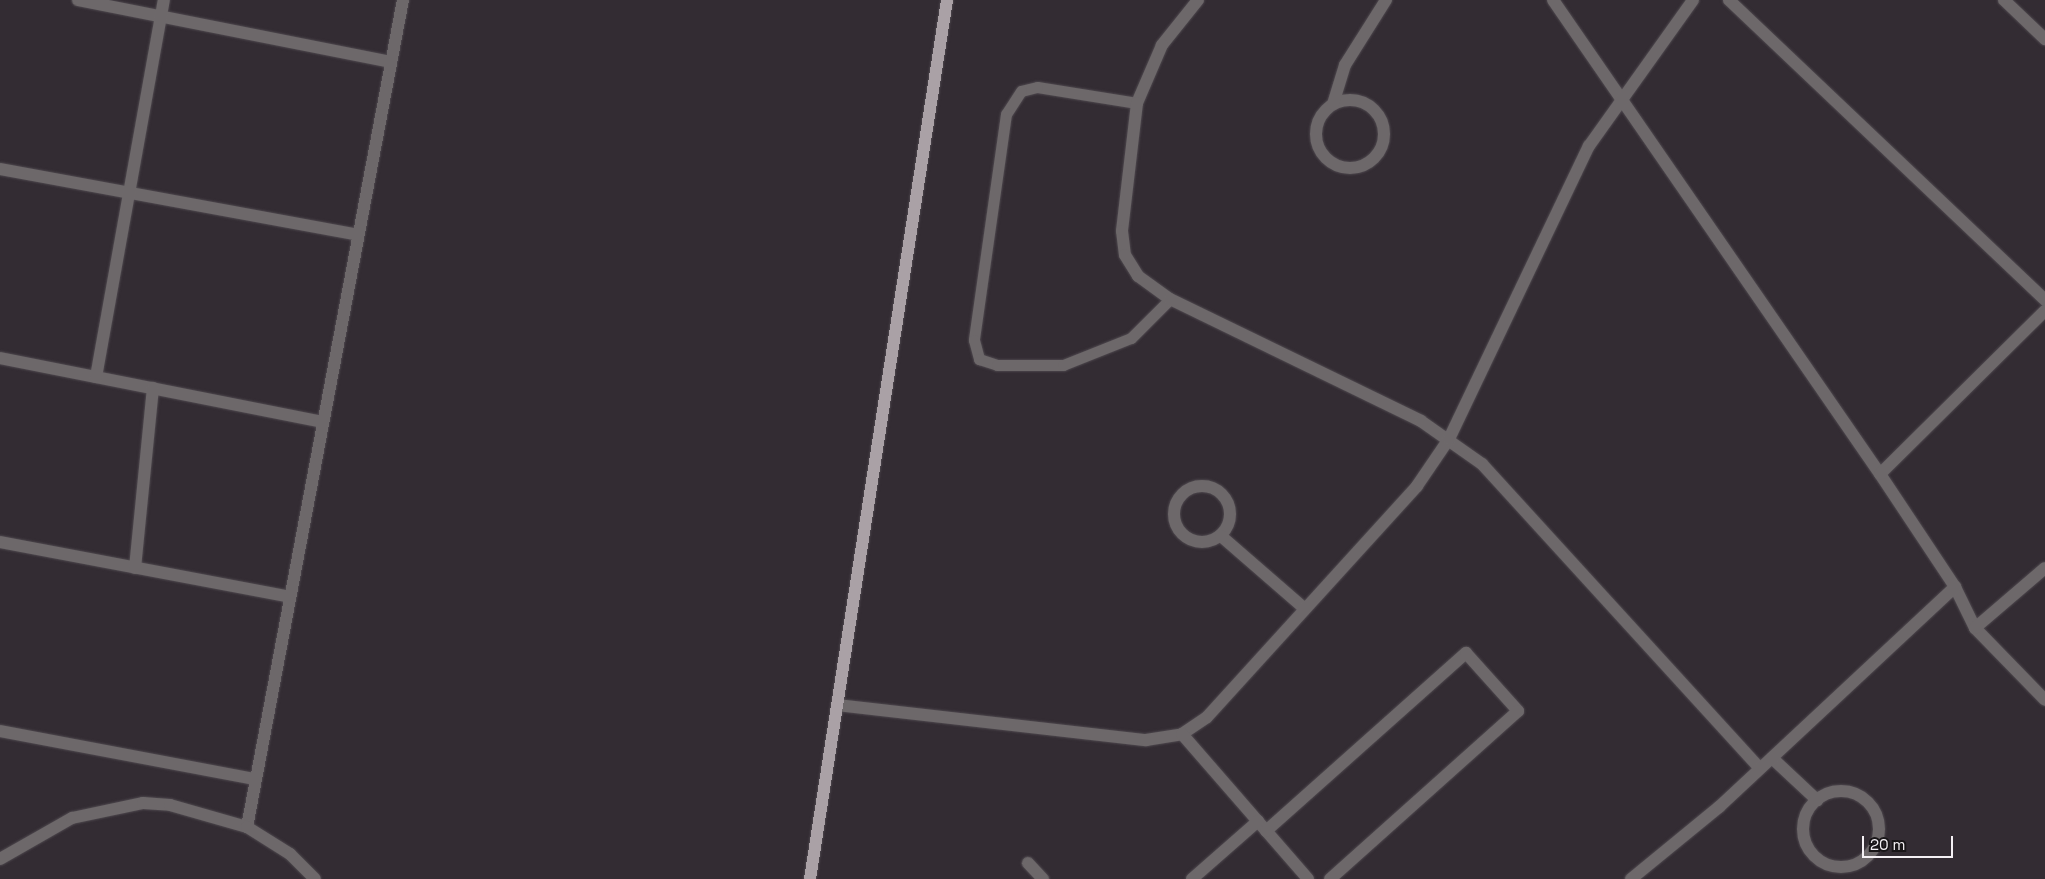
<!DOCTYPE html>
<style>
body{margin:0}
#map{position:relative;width:2045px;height:879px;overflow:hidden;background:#332c33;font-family:"Space Grotesk",sans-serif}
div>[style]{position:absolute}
.roads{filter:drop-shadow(0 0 1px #4e484e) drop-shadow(0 0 1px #4e484e)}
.lane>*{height:11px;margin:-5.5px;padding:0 5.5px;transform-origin:5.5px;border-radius:5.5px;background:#6d686a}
.street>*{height:12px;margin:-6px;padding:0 6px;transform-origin:6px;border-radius:6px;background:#6d686a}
.street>.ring{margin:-6px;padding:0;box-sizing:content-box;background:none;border:12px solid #6d686a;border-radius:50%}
.primary>*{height:12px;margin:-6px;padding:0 6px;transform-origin:6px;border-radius:6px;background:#aaa1a6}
span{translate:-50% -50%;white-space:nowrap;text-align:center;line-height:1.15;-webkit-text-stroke:5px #191618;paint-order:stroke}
.scale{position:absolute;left:1862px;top:836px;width:91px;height:22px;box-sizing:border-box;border:2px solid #f5f1f5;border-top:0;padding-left:6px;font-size:15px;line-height:18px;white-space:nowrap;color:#f5f1f5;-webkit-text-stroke:4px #191618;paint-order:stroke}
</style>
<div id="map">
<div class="roads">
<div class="lane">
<i style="left:1137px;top:103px;width:101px;rotate:-170.9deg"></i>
<i style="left:1037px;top:87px;width:16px;rotate:166deg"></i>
<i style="left:1021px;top:91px;width:27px;rotate:123deg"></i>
<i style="left:1006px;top:114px;width:228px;rotate:98.1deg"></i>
<i style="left:974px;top:340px;width:20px;rotate:75deg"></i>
<i style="left:979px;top:359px;width:19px;rotate:18deg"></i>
<i style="left:997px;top:365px;width:66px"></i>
<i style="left:1063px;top:365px;width:73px;rotate:-21.7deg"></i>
<i style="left:1131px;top:338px;width:55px;rotate:-45deg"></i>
</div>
<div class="street">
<i style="left:78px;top:0;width:319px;rotate:11.2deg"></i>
<i style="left:1198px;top:0;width:58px;rotate:128.7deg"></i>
<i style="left:1162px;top:45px;width:63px;rotate:113.3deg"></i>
<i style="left:1137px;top:103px;width:129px;rotate:96.7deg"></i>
<i style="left:1122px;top:231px;width:24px;rotate:83deg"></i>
<i style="left:1125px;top:255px;width:25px;rotate:58deg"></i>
<i style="left:1138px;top:276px;width:39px;rotate:36deg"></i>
<i style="left:1170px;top:299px;width:279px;rotate:25.9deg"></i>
<i style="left:1421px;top:421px;width:75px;rotate:35.2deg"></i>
<i style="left:1482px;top:464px;width:412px;rotate:47.6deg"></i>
<i style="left:1553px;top:0;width:576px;rotate:55.4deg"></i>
<i style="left:1880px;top:474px;width:136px;rotate:56.4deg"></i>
<i style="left:1955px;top:587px;width:46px;rotate:64deg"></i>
<i style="left:1975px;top:628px;width:100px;rotate:45.8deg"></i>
<i style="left:1729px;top:0;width:436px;rotate:43.5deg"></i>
<i style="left:2004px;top:0;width:57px;rotate:43.6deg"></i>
<i class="ring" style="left:1316px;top:100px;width:56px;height:56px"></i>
<i style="left:1333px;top:104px;width:41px;rotate:-72.9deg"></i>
<i style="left:1345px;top:65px;width:77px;rotate:-57.8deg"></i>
<i style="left:0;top:169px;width:364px;rotate:10.4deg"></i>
<i style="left:0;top:358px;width:329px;rotate:11.2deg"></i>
<i style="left:96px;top:377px;width:383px;rotate:-79.8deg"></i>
<i style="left:1880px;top:474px;width:232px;rotate:-44.7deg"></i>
<i class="ring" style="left:1174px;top:486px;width:44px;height:44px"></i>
<i style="left:1221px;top:536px;width:111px;rotate:41deg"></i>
<i style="left:0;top:542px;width:295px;rotate:10.7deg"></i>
<i style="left:135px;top:568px;width:181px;rotate:-84.3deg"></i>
<i style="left:1975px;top:628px;width:92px;rotate:-40.6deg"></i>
<i style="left:837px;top:705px;width:311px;rotate:6.5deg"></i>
<i style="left:1146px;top:740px;width:36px;rotate:-9deg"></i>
<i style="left:1182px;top:734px;width:30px;rotate:-34deg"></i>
<i style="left:1207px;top:717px;width:312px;rotate:-47.7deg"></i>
<i style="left:1417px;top:486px;width:57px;rotate:-55.8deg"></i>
<i style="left:1449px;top:439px;width:325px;rotate:-64.5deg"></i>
<i style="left:1589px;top:146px;width:179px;rotate:-54.5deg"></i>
<i style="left:0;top:731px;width:259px;rotate:10.7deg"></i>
<i style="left:1182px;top:734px;width:192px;rotate:49deg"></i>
<i style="left:1772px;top:758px;width:62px;rotate:43deg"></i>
<i class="ring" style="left:1803px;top:791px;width:64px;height:64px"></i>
<i style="left:247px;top:827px;width:842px;rotate:-79.32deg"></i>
<i style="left:1266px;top:831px;width:268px;rotate:-41.7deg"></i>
<i style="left:1466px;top:653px;width:78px;rotate:48.1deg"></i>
<i style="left:1518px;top:711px;width:252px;rotate:138.2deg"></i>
<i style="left:0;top:859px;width:83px;rotate:-29.7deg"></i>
<i style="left:72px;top:818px;width:73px;rotate:-11.9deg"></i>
<i style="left:143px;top:803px;width:27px;rotate:4deg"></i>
<i style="left:170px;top:805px;width:80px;rotate:15.9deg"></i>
<i style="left:247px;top:827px;width:51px;rotate:32.1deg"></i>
<i style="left:290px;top:854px;width:35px;rotate:45deg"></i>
<i style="left:1028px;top:863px;width:22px;rotate:47deg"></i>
<i style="left:1192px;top:879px;width:88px;rotate:-41.3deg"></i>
<i style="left:1631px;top:879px;width:114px;rotate:-39.3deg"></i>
<i style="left:1719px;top:807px;width:323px;rotate:-43deg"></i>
</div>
<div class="primary">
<i style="left:810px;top:879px;width:890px;rotate:-81.14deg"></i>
</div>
</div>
<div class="scale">20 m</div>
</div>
